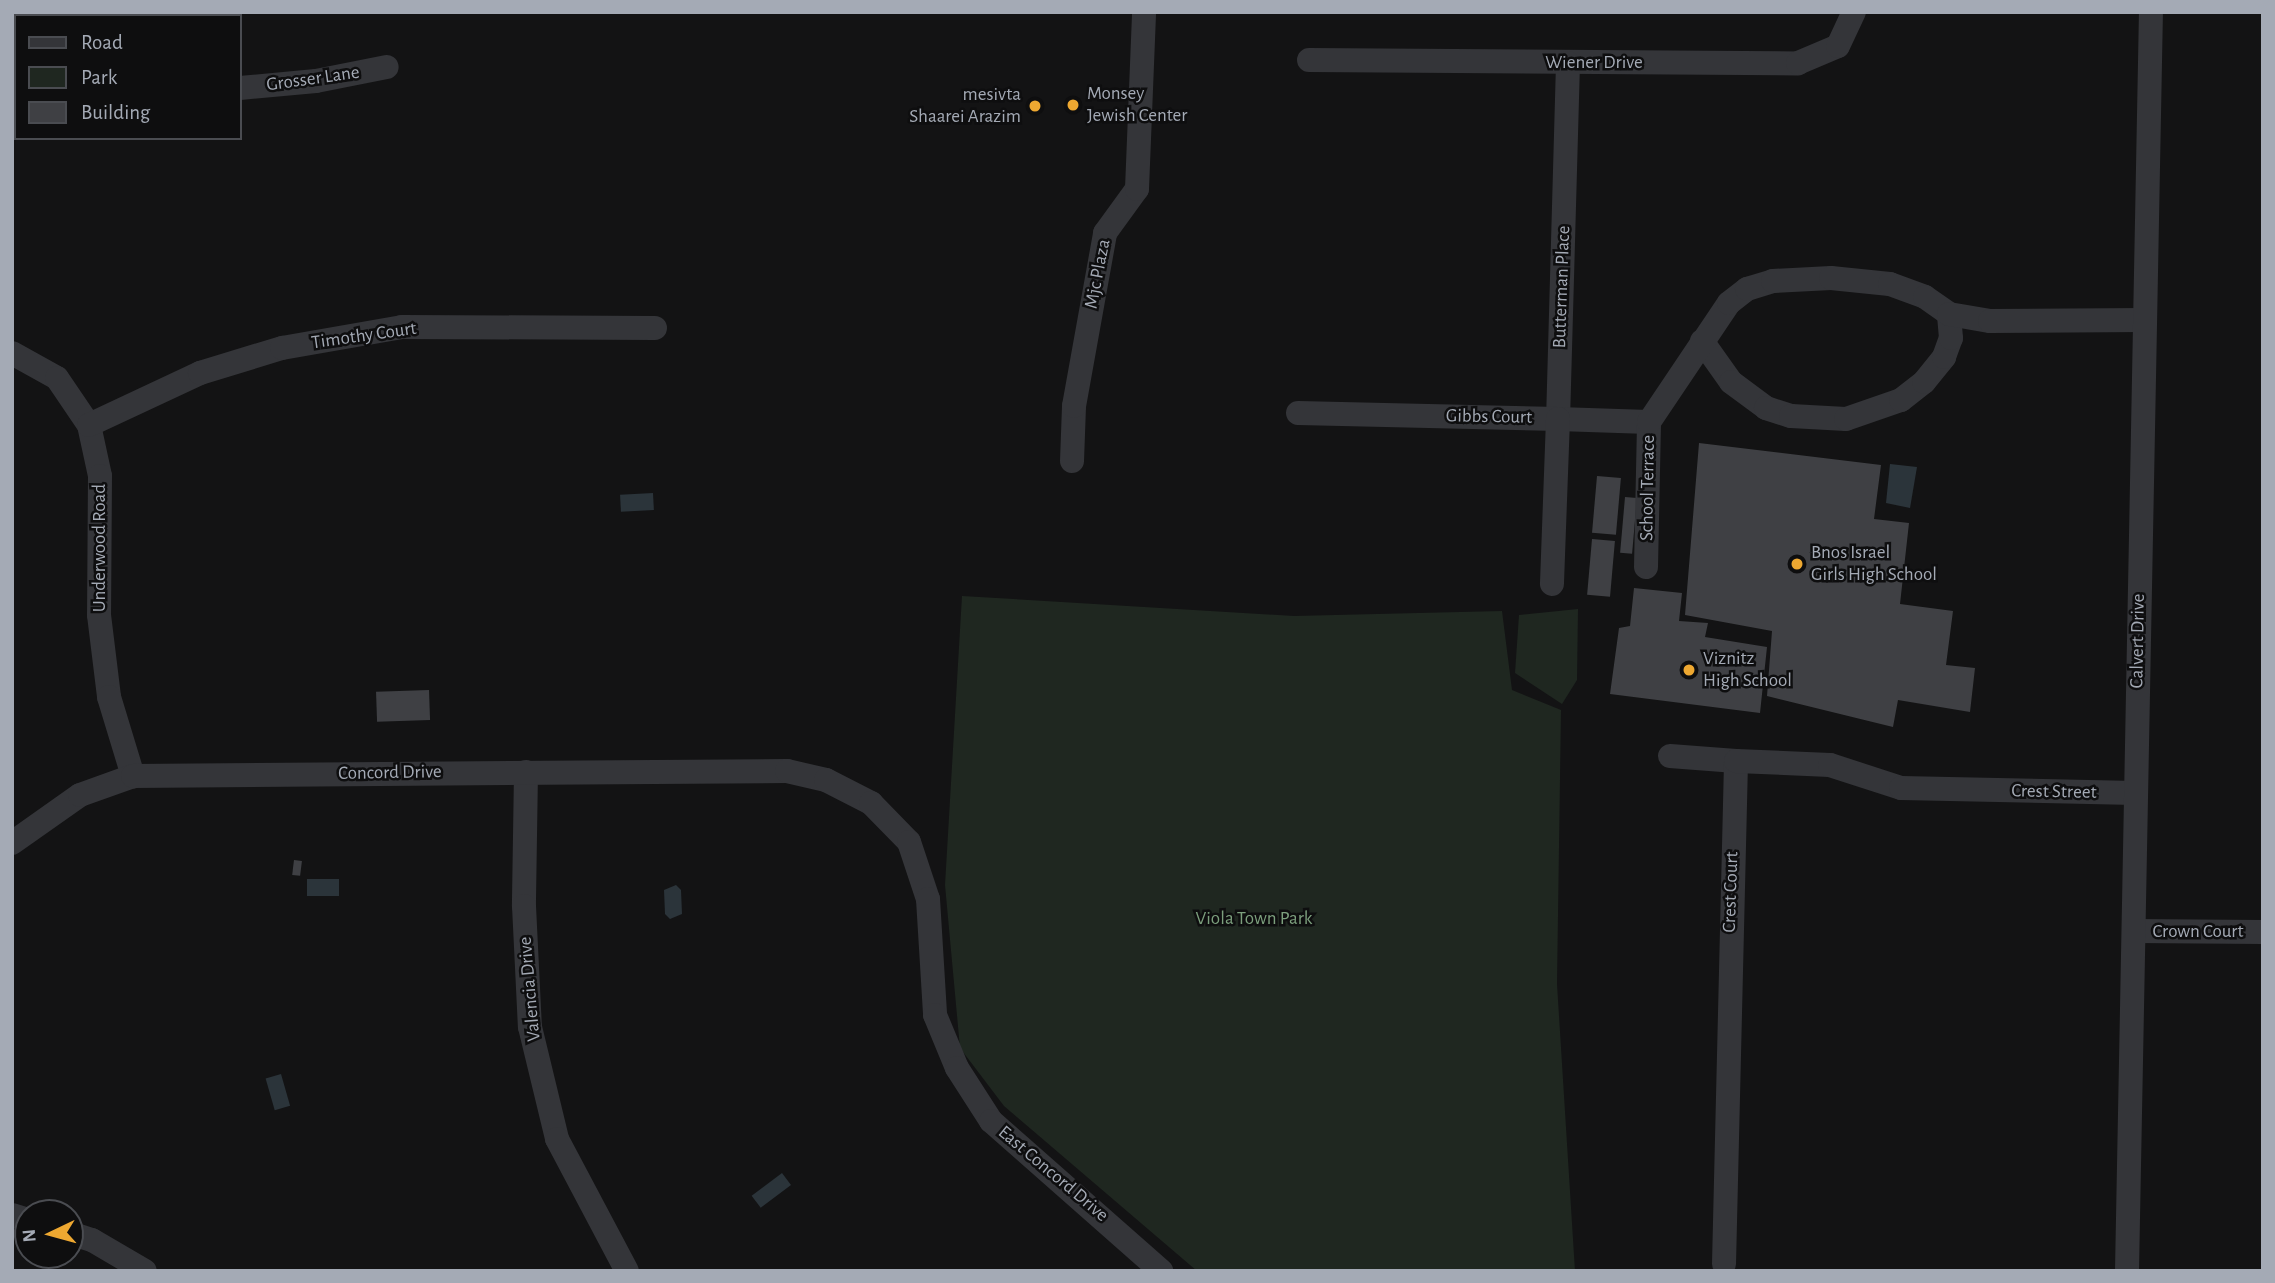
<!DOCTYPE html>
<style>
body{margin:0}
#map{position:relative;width:2275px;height:1283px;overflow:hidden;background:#131314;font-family:"Alegreya Sans",sans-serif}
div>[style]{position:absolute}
.green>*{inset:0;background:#1f2720}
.water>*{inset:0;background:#2b343a;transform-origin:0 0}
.building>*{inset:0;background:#3f4044;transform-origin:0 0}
.minor>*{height:24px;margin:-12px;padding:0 12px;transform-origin:12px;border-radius:12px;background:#343539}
.dots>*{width:19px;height:19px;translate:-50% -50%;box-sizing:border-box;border:4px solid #0e0e0f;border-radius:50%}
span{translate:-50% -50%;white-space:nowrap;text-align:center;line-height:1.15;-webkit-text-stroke:5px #0e0e0f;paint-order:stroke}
.street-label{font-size:19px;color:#a4aab5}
.poi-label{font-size:19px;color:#a4aab5}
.left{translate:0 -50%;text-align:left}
.right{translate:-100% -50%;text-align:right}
.park-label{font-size:19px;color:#7c9f7d}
.frame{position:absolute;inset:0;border:14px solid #a4aab5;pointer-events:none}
.legend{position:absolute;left:14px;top:14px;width:228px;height:126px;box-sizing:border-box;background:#0e0e0f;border:2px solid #4a4c51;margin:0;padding:9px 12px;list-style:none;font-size:21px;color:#a4aab5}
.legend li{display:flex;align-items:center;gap:14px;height:35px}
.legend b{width:35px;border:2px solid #4a4c51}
.north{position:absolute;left:14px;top:1199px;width:70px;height:70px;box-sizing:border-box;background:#0e0e0f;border:2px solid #4a4c51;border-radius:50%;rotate:265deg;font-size:19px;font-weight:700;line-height:28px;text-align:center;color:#a4aab5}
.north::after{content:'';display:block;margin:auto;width:24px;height:32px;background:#eea831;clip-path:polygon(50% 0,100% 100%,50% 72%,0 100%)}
</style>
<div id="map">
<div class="green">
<i style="clip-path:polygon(962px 596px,1294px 616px,1502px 611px,1512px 690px,1561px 710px,1557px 984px,1575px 1271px,1197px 1271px,1004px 1106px,960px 1048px,945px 885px)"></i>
<i style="clip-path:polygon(1578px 609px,1577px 680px,1562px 704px,1515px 673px,1519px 615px)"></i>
</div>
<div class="water">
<i style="clip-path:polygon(1890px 464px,1917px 467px,1910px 508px,1886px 503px)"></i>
<i style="left:653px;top:493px;width:17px;height:33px;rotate:87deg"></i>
<i style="left:307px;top:879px;width:32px;height:17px"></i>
<i style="clip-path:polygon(676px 885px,681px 890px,682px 914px,670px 919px,665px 914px,664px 890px)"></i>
<i style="left:281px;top:1074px;width:33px;height:16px;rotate:74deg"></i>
<i style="left:782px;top:1173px;width:15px;height:38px;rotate:53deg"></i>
</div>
<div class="building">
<i style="clip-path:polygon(1699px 443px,1881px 465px,1874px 519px,1909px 523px,1900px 604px,1953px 611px,1946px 665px,1975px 668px,1970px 712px,1898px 700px,1893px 727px,1767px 696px,1772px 631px,1685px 615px)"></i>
<i style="left:1597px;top:476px;width:24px;height:57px;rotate:5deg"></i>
<i style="left:1625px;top:497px;width:12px;height:56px;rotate:5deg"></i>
<i style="left:1592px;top:539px;width:23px;height:56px;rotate:5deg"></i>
<i style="clip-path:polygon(1634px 588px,1682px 593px,1679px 621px,1708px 623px,1705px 637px,1767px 647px,1760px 713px,1610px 694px,1619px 628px,1630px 626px)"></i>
<i style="left:429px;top:690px;width:30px;height:53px;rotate:88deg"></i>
<i style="left:294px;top:860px;width:8px;height:15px;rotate:7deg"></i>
</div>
<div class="minor">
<i style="left:1309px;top:60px;width:489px;rotate:0.4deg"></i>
<i style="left:1798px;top:63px;width:43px;rotate:-23deg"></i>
<i style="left:1838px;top:46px;width:38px;rotate:-65deg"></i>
<i style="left:1568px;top:63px;width:356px;rotate:91.6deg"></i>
<i style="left:1558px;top:419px;width:91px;rotate:1.9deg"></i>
<i style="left:240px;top:88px;width:76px;rotate:-5.3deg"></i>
<i style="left:316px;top:81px;width:72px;rotate:-11.2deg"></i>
<i style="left:12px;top:103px;width:4px"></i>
<i style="left:1702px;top:341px;width:50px;rotate:54.7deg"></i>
<i style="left:1731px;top:382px;width:44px;rotate:36.6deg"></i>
<i style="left:1766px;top:408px;width:26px;rotate:18deg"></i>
<i style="left:1791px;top:416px;width:55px;rotate:3.1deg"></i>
<i style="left:1846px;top:419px;width:58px;rotate:-19.1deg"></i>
<i style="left:1901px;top:400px;width:29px;rotate:-38deg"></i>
<i style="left:1924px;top:382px;width:32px;rotate:-51deg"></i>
<i style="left:1944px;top:357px;width:20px;rotate:-70deg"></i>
<i style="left:1951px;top:338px;width:24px;rotate:-95deg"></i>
<i style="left:12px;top:353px;width:51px;rotate:29.1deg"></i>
<i style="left:57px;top:378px;width:57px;rotate:55.8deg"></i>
<i style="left:89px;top:425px;width:52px;rotate:77.8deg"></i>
<i style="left:100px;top:476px;width:139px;rotate:90.4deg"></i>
<i style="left:99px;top:615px;width:83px;rotate:83deg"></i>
<i style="left:109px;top:697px;width:83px;rotate:73.1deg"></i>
<i style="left:1298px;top:413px;width:260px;rotate:1.3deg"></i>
<i style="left:1558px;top:419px;width:165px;rotate:92.1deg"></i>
<i style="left:89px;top:425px;width:123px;rotate:-25.1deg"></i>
<i style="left:200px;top:373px;width:86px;rotate:-17deg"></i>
<i style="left:282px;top:348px;width:122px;rotate:-9.9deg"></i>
<i style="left:402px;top:327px;width:253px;rotate:0.2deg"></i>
<i style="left:1072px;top:461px;width:55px;rotate:-87.9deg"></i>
<i style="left:1074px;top:406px;width:176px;rotate:-79.8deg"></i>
<i style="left:1105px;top:233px;width:54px;rotate:-54deg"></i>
<i style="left:1137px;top:189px;width:177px;rotate:-87.7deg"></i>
<i style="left:1646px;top:567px;width:145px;rotate:-88.8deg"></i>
<i style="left:1649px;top:422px;width:143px;rotate:-56.1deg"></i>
<i style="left:1729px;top:303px;width:23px;rotate:-38deg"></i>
<i style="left:1747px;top:289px;width:27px;rotate:-17deg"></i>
<i style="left:1773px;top:281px;width:58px;rotate:-3deg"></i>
<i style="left:1831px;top:278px;width:59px;rotate:5.8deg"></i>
<i style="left:1890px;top:284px;width:37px;rotate:20deg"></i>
<i style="left:1925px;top:297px;width:29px;rotate:35deg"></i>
<i style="left:1949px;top:314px;width:42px;rotate:9.7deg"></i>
<i style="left:1990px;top:321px;width:154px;rotate:-0.4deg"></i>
<i style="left:1670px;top:756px;width:66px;rotate:4.3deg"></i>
<i style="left:526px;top:772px;width:134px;rotate:90.9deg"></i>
<i style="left:524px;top:906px;width:121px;rotate:87.2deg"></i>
<i style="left:530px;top:1027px;width:115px;rotate:76.4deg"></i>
<i style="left:557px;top:1139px;width:149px;rotate:62.1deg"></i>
<i style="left:12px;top:843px;width:83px;rotate:-35.2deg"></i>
<i style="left:80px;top:795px;width:56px;rotate:-19.7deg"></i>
<i style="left:133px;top:776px;width:654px;rotate:-0.44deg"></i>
<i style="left:787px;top:771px;width:40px;rotate:13deg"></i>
<i style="left:826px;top:780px;width:51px;rotate:27.1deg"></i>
<i style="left:871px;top:803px;width:54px;rotate:45.7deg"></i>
<i style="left:909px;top:842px;width:60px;rotate:71.6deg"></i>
<i style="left:928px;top:899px;width:116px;rotate:86.5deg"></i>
<i style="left:935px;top:1015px;width:57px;rotate:67.5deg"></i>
<i style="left:957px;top:1068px;width:63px;rotate:57.3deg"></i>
<i style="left:991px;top:1121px;width:227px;rotate:41.4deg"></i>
<i style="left:2134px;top:931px;width:129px;rotate:0.4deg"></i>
<i style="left:12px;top:1215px;width:17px;rotate:17deg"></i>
<i style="left:70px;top:1233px;width:23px;rotate:18deg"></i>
<i style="left:92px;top:1240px;width:61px;rotate:30.3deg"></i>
<i style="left:1724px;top:1264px;width:503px;rotate:-88.63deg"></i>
<i style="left:1736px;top:761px;width:94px;rotate:2.4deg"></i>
<i style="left:1830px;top:765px;width:75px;rotate:17.9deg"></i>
<i style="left:1901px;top:788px;width:234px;rotate:1.2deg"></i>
<i style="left:2127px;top:1271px;width:1259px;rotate:-88.91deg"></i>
</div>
<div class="dots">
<i style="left:1073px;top:105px;background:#eea831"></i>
<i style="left:1035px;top:106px;background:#eea831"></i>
<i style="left:1797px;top:564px;background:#eea831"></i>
<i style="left:1689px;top:670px;background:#eea831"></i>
</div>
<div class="street-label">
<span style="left:1594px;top:63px">Wiener Drive</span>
<span style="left:313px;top:79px;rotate:-8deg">Grosser Lane</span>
<span style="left:1098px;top:274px;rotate:-79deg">Mjc Plaza</span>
<span style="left:1562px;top:287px;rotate:-88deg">Butterman Place</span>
<span style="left:364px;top:336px;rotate:-8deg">Timothy Court</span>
<span style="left:1489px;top:417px;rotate:1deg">Gibbs Court</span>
<span style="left:1648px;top:488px;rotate:-89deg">School Terrace</span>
<span style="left:100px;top:548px;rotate:-90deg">Underwood Road</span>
<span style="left:2138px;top:641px;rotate:-89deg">Calvert Drive</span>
<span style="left:390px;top:773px;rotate:-1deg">Concord Drive</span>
<span style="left:2054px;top:792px;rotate:1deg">Crest Street</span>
<span style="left:1731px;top:892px;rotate:-88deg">Crest Court</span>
<span style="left:2198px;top:932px">Crown Court</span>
<span style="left:530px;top:989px;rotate:-95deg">Valencia Drive</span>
<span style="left:1053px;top:1174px;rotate:40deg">East Concord Drive</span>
</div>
<div class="poi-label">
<span class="left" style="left:1087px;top:105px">Monsey<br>Jewish Center</span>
<span class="right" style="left:1021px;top:106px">mesivta<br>Shaarei Arazim</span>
<span class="left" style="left:1811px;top:564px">Bnos Israel<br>Girls High School</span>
<span class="left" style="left:1703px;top:670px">Viznitz<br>High School</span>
</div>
<div class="park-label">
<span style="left:1254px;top:919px">Viola Town Park</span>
</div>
<div class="frame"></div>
<ul class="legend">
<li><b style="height:9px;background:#343539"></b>Road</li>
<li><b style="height:19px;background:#1f2720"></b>Park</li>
<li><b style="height:19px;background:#3f4044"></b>Building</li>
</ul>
<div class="north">N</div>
</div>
